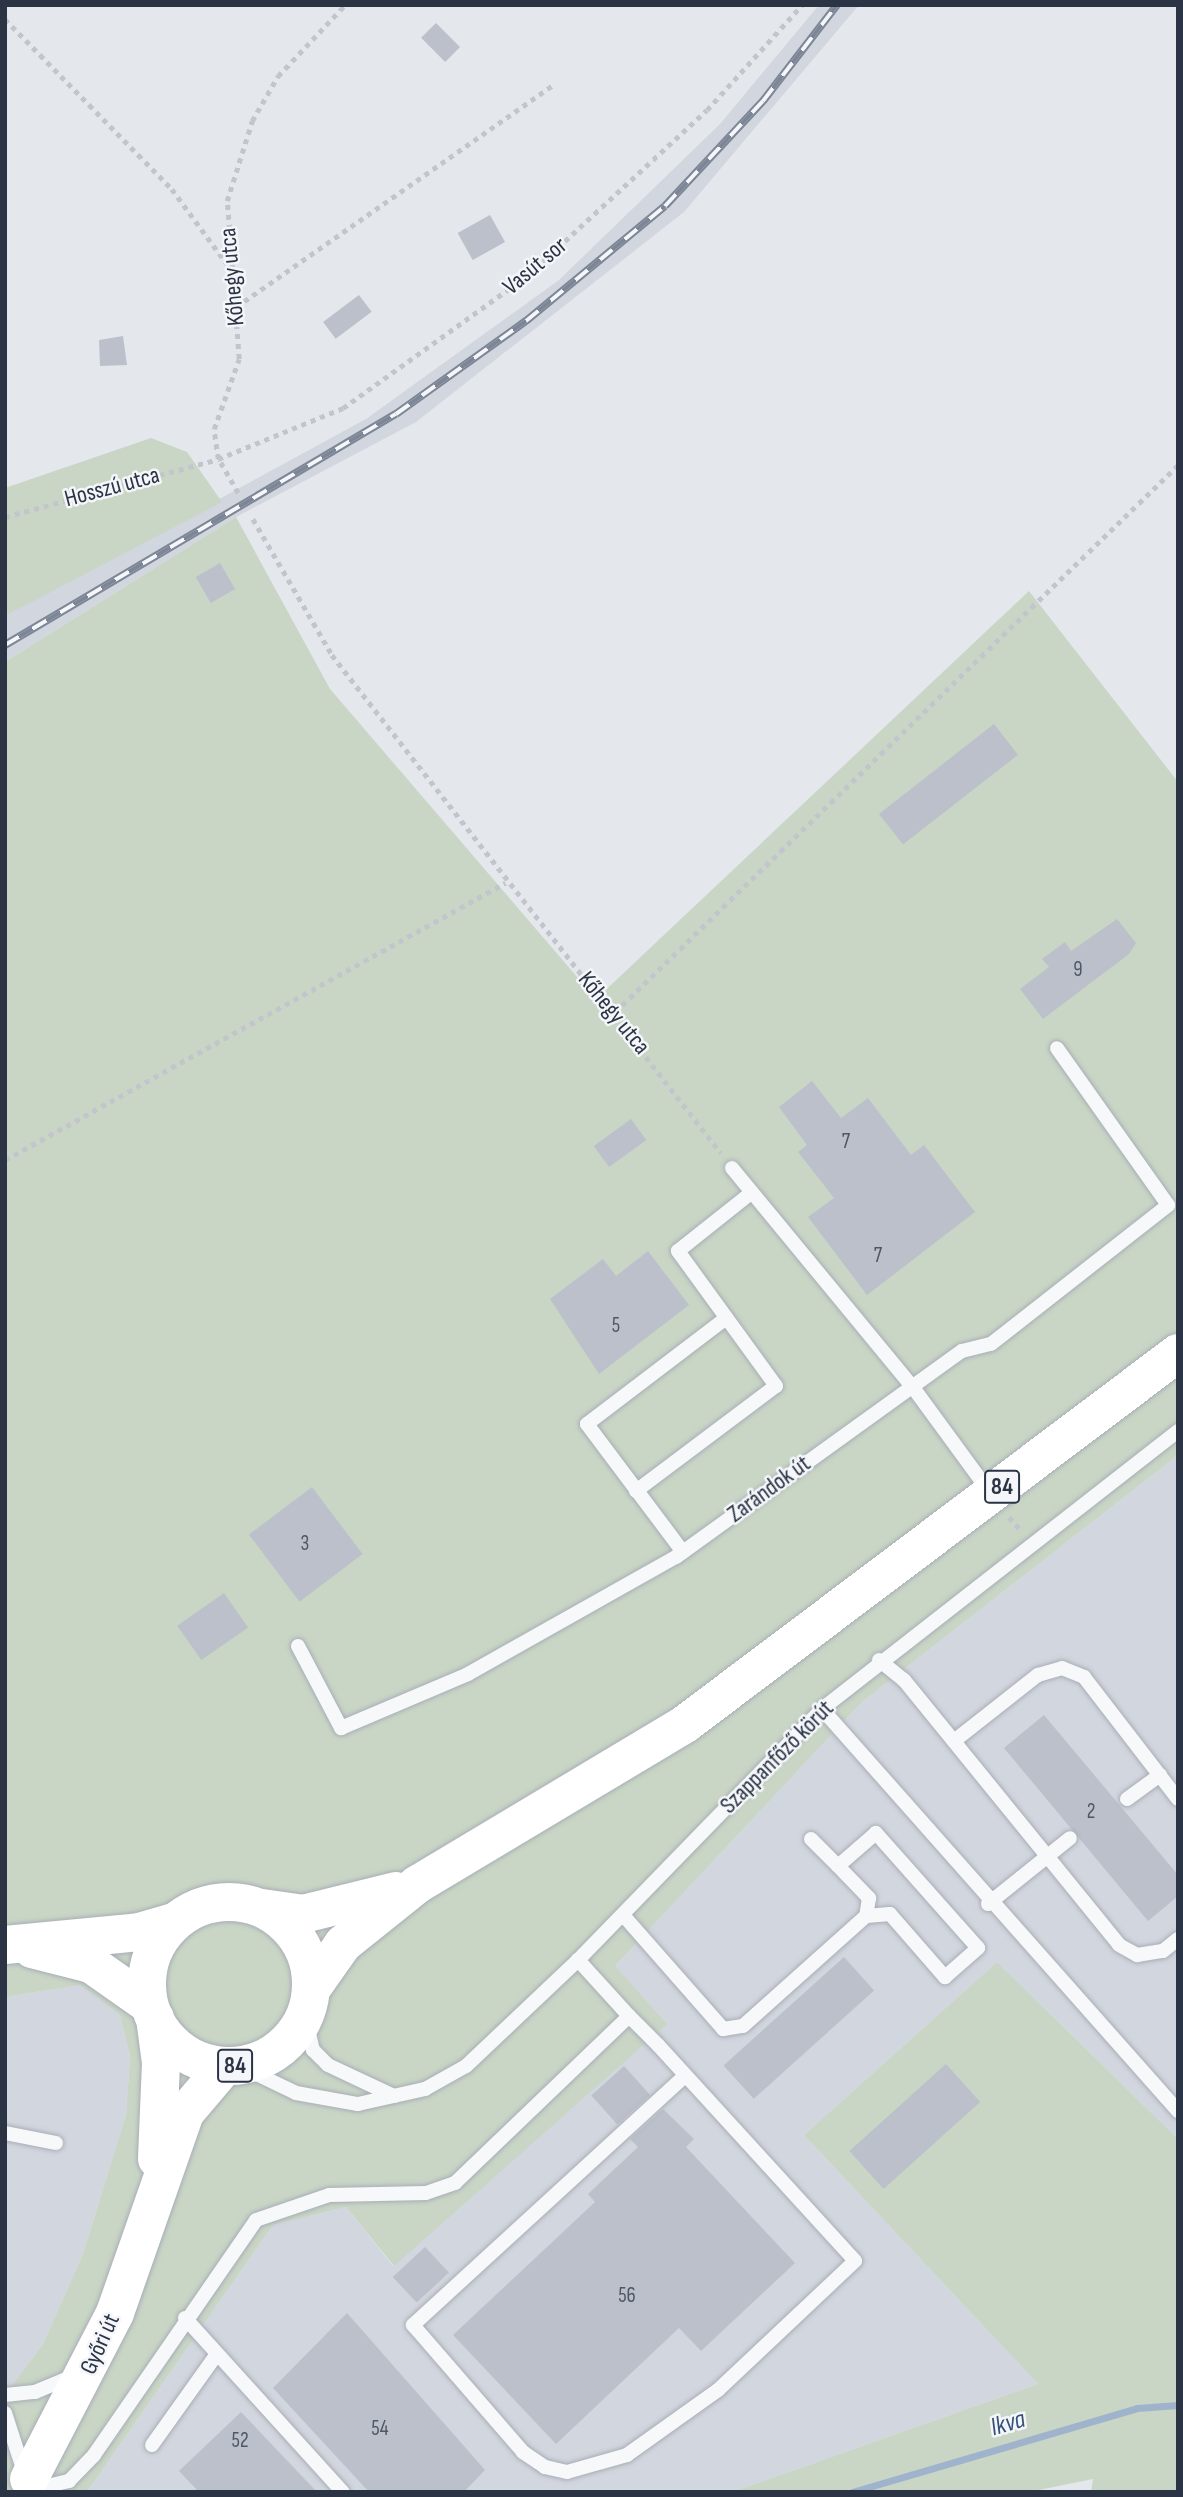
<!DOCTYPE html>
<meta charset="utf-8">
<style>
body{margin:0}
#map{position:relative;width:1183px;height:2497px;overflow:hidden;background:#e4e7ec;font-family:"Sofia Sans Condensed",sans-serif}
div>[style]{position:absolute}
.built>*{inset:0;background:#d2d6de}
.green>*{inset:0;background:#c9d6c5}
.stream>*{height:7px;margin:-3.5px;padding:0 3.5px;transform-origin:3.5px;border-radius:3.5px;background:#9fb4cc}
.building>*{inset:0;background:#bbc0ca;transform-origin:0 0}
.path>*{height:4.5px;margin-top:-2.25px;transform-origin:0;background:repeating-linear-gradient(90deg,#c2c5cb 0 5px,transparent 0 10px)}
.roads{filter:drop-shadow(0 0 2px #a9aeb7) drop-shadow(0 0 2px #a9aeb7)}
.service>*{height:14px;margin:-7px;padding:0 7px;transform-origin:7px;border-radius:7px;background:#f7f8fa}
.secondary>*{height:38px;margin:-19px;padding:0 19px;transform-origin:19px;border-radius:19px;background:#fff}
.primary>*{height:38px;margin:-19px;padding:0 19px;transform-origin:19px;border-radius:19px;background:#fff}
.primary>.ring{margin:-19px;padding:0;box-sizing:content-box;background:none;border:38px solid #fff;border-radius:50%}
.rail>*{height:8px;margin-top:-4px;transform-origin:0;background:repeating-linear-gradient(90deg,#f4f6f9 0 16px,#7d8696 0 32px);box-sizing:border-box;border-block:2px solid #7d8696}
span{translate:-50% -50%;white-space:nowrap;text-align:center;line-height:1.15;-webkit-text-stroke:5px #f4f6f9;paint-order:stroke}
.number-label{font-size:21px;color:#4f5766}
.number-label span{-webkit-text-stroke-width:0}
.shield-label span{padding:2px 5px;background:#f4f6f9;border:2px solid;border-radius:5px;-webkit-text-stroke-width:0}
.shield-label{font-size:23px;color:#2b3445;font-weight:700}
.street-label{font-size:24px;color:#2b3445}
.water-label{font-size:26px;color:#34527a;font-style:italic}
.frame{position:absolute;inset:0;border:7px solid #2b3445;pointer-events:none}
</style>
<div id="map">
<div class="built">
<i style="clip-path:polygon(819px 5px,859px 5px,684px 212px,416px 422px,236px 517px,5px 662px,5px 616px,366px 419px,559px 280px,720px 124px)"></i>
<i style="clip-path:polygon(1178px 1455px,1178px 2139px,997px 1962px,804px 2135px,1038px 2384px,732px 2492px,87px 2492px,273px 2225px,346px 2207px,393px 2266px,666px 2023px,614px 1967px,862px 1702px)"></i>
<i style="clip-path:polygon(80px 1985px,120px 2015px,130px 2056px,126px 2115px,83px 2254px,43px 2344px,5px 2395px,5px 1997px)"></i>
</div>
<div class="green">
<i style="clip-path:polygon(151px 438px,187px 452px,222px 502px,5px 616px,5px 488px)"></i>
<i style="clip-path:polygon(236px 517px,330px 689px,596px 999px,1029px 591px,1178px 782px,1178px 1455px,862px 1702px,615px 1966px,667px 2024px,394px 2266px,346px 2207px,273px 2225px,87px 2492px,5px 2492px,5px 2395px,43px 2344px,83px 2254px,126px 2115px,130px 2056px,120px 2015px,80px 1985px,5px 1997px,5px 662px)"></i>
<i style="clip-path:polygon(997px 1962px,1178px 2139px,1178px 2492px,1091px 2492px,1093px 2479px,1029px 2492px,732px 2492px,1038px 2384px,804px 2135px)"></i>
</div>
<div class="stream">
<i style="left:852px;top:2492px;width:297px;rotate:-16.4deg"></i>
<i style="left:1137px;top:2408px;width:41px;rotate:-4.2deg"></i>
</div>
<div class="building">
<i style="left:436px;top:23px;width:34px;height:21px;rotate:45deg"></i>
<i style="left:490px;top:215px;width:31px;height:37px;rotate:61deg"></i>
<i style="left:359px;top:295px;width:21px;height:45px;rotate:53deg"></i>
<i style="clip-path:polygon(123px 336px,127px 365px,100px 366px,99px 340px)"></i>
<i style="left:220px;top:563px;width:30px;height:28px;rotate:60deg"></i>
<i style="left:994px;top:724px;width:39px;height:146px;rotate:52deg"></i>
<i style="clip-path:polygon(1117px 919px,1136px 943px,1129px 954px,1043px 1019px,1020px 989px,1049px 967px,1042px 959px,1065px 942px,1071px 951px)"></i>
<i style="clip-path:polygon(812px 1081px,841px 1118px,868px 1098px,911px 1155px,924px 1145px,975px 1212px,867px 1295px,808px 1217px,834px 1198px,798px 1152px,807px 1145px,779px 1107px)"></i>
<i style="left:631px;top:1119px;width:26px;height:46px;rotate:54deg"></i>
<i style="clip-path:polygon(648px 1251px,689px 1305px,599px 1374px,550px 1299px,603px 1259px,616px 1276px)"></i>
<i style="left:312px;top:1487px;width:84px;height:79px;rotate:53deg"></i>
<i style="left:224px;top:1593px;width:42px;height:57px;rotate:55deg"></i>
<i style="clip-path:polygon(1044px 1715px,1178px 1875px,1178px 1896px,1148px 1921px,1004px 1748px)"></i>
<i style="left:844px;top:1957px;width:45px;height:162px;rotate:48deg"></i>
<i style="left:946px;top:2064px;width:51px;height:130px;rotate:48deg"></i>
<i style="left:624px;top:2066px;width:39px;height:44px;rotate:48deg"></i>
<i style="clip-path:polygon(663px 2109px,694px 2139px,686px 2147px,795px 2263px,701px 2351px,679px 2328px,556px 2444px,453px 2335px,595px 2202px,588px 2194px,638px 2147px,630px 2139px)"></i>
<i style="left:425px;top:2247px;width:35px;height:44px;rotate:47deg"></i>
<i style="clip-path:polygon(347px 2313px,485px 2470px,464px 2492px,369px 2492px,273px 2388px)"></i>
<i style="clip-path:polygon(241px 2412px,317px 2492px,199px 2492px,179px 2471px)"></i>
</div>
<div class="path">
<i style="left:5px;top:19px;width:238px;rotate:45.5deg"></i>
<i style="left:172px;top:189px;width:93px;rotate:53.7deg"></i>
<i style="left:236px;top:307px;width:386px;rotate:-35deg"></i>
<i style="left:238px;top:493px;width:39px;rotate:-120deg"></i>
<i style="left:218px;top:459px;width:30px;rotate:-98deg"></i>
<i style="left:214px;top:429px;width:74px;rotate:-70.3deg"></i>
<i style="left:239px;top:359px;width:158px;rotate:-94.3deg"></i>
<i style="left:227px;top:201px;width:84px;rotate:-72.6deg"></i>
<i style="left:252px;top:121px;width:52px;rotate:-60deg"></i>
<i style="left:278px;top:76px;width:98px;rotate:-46.7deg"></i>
<i style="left:5px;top:517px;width:221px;rotate:-15.2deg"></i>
<i style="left:218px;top:459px;width:135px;rotate:-22.2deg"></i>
<i style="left:343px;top:408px;width:228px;rotate:-35.7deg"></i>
<i style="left:528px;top:275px;width:243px;rotate:-42.7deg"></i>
<i style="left:707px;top:110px;width:142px;rotate:-47.9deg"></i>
<i style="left:253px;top:519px;width:157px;rotate:59.8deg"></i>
<i style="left:332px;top:655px;width:632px;rotate:52.01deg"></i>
<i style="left:615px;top:1012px;width:785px;rotate:-44.17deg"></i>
<i style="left:5px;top:1160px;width:572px;rotate:-28.99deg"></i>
<i style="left:1009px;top:1517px;width:20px;rotate:49deg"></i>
</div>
<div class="roads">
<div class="service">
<i style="left:732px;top:1168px;width:283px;rotate:50.5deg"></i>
<i style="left:912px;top:1386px;width:134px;rotate:53.8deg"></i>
<i style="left:636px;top:1491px;width:175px;rotate:-36.9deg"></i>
<i style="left:776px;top:1386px;width:167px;rotate:-126deg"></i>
<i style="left:678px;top:1251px;width:93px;rotate:-38.5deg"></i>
<i style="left:683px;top:1552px;width:160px;rotate:-126.9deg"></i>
<i style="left:587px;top:1424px;width:175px;rotate:-37.3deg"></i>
<i style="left:298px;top:1646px;width:93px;rotate:62.3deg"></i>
<i style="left:341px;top:1728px;width:138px;rotate:-23deg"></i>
<i style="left:468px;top:1674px;width:239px;rotate:-29.4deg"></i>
<i style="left:676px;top:1557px;width:352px;rotate:-35.8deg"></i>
<i style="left:962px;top:1351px;width:30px;rotate:-14deg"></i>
<i style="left:991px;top:1344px;width:225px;rotate:-38.1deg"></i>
<i style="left:1168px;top:1205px;width:192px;rotate:-125.3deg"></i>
<i style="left:879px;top:1660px;width:32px;rotate:39deg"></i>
<i style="left:904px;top:1680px;width:341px;rotate:50.9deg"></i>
<i style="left:1119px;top:1945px;width:21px;rotate:29deg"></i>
<i style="left:1137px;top:1955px;width:26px;rotate:-9deg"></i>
<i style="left:1163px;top:1951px;width:19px;rotate:-39deg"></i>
<i style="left:822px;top:1709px;width:537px;rotate:48.47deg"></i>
<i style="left:954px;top:1741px;width:107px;rotate:-38.2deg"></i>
<i style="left:1038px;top:1675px;width:25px;rotate:-16deg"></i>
<i style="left:1062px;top:1668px;width:24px;rotate:22deg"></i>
<i style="left:1084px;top:1677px;width:154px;rotate:52.4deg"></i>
<i style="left:1127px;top:1799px;width:41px;rotate:-36deg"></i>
<i style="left:811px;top:1839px;width:38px;rotate:45deg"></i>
<i style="left:988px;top:1904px;width:105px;rotate:-38.8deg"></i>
<i style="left:623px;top:1915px;width:152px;rotate:48.7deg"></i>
<i style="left:723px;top:2029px;width:20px;rotate:-9deg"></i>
<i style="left:743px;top:2026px;width:165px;rotate:-41.8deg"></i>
<i style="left:866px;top:1916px;width:24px;rotate:-5deg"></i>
<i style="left:890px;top:1914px;width:84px;rotate:48.9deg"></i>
<i style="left:945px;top:1977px;width:44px;rotate:-41.3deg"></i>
<i style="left:978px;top:1948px;width:154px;rotate:-131.6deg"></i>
<i style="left:876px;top:1833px;width:50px;rotate:139deg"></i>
<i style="left:838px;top:1866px;width:45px;rotate:45.9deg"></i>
<i style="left:869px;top:1898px;width:18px;rotate:99deg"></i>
<i style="left:305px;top:2016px;width:35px;rotate:77deg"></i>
<i style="left:313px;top:2050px;width:21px;rotate:45deg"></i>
<i style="left:328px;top:2065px;width:73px;rotate:25.2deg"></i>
<i style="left:629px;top:2016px;width:41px;rotate:45deg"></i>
<i style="left:658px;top:2045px;width:292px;rotate:47.6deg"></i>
<i style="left:855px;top:2261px;width:188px;rotate:136.7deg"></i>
<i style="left:718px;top:2390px;width:112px;rotate:144.5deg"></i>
<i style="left:627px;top:2455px;width:62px;rotate:164.2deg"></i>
<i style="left:567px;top:2472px;width:23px;rotate:-167deg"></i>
<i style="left:545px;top:2467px;width:27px;rotate:-146deg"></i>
<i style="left:523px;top:2452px;width:168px;rotate:-130.9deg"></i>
<i style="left:413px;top:2325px;width:369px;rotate:-42.5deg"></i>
<i style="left:240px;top:2066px;width:62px;rotate:25.7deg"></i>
<i style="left:296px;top:2093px;width:63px;rotate:10.1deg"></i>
<i style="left:358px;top:2104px;width:69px;rotate:-12.6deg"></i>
<i style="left:425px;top:2089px;width:47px;rotate:-29.3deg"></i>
<i style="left:466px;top:2066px;width:154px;rotate:-43.4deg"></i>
<i style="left:578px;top:1960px;width:350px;rotate:-45.8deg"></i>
<i style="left:822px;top:1709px;width:452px;rotate:-38deg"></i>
<i style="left:5px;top:2133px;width:52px;rotate:11.1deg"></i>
<i style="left:185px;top:2318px;width:235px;rotate:47.8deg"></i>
<i style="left:5px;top:2395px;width:30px;rotate:-6deg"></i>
<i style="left:35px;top:2392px;width:41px;rotate:-22.8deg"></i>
<i style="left:5px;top:2413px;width:62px;rotate:72.1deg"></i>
<i style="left:152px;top:2445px;width:112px;rotate:-54.5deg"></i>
<i style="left:32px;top:2481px;width:13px;rotate:29deg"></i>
<i style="left:43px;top:2487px;width:27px;rotate:-13deg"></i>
<i style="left:69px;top:2481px;width:36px;rotate:-46deg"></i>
<i style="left:94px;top:2455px;width:285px;rotate:-55.4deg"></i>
<i style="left:256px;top:2220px;width:77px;rotate:-18.9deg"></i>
<i style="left:329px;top:2195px;width:97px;rotate:-1.2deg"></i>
<i style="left:426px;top:2193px;width:31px;rotate:-19deg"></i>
<i style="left:455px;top:2183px;width:241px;rotate:-43.8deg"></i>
<i style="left:629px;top:2016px;width:76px;rotate:-132.3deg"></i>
</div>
<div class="secondary">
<i style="left:155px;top:2018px;width:45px;rotate:82.4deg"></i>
<i style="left:161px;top:2063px;width:96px;rotate:92.4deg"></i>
<i style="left:29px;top:2479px;width:187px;rotate:-62.6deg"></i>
<i style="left:115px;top:2313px;width:212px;rotate:-70.7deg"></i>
<i style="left:185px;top:2113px;width:60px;rotate:-49.7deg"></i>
</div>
<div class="primary">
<i class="ring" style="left:147px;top:1902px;width:126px;height:126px"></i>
<i style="left:262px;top:1908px;width:41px;rotate:8.3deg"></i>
<i style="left:303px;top:1914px;width:96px;rotate:-13.9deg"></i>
<i style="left:5px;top:1945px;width:135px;rotate:-5.5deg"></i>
<i style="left:139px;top:1932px;width:36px;rotate:-16deg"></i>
<i style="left:32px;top:1949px;width:61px;rotate:14.3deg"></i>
<i style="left:91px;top:1964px;width:70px;rotate:35.1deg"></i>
<i style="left:312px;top:1988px;width:54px;rotate:-54.8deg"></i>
<i style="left:343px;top:1944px;width:96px;rotate:-38.7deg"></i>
<i style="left:418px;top:1884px;width:311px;rotate:-30.9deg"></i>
<i style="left:685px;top:1724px;width:617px;rotate:-36.96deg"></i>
</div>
</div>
<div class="rail">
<i style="left:5px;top:645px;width:454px;rotate:-30.6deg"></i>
<i style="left:396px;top:414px;width:160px;rotate:-35.6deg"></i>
<i style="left:526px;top:321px;width:180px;rotate:-39.6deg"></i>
<i style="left:665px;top:206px;width:144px;rotate:-47deg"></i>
<i style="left:763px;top:101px;width:121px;rotate:-52.4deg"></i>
</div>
<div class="number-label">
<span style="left:1078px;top:970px">9</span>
<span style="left:846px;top:1142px">7</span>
<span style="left:878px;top:1256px">7</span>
<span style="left:616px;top:1326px">5</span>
<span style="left:305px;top:1544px">3</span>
<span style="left:1091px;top:1812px">2</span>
<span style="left:627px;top:2296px">56</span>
<span style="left:380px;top:2429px">54</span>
<span style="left:240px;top:2441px">52</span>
</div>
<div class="shield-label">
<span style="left:1002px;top:1487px">84</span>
<span style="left:235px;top:2066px">84</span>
</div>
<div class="street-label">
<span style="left:535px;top:266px;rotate:-40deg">Vasút sor</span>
<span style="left:232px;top:277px;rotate:-95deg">Kőhegy utca</span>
<span style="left:112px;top:487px;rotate:-15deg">Hosszú utca</span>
<span style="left:614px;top:1013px;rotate:51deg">Kőhegy utca</span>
<span style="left:769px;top:1489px;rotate:-36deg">Zarándok út</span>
<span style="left:777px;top:1757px;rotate:-45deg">Szappanfőző körút</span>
<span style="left:100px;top:2344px;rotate:-66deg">Győri út</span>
</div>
<div class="water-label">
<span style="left:1008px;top:2424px;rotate:-16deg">Ikva</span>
</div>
<div class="frame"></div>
</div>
